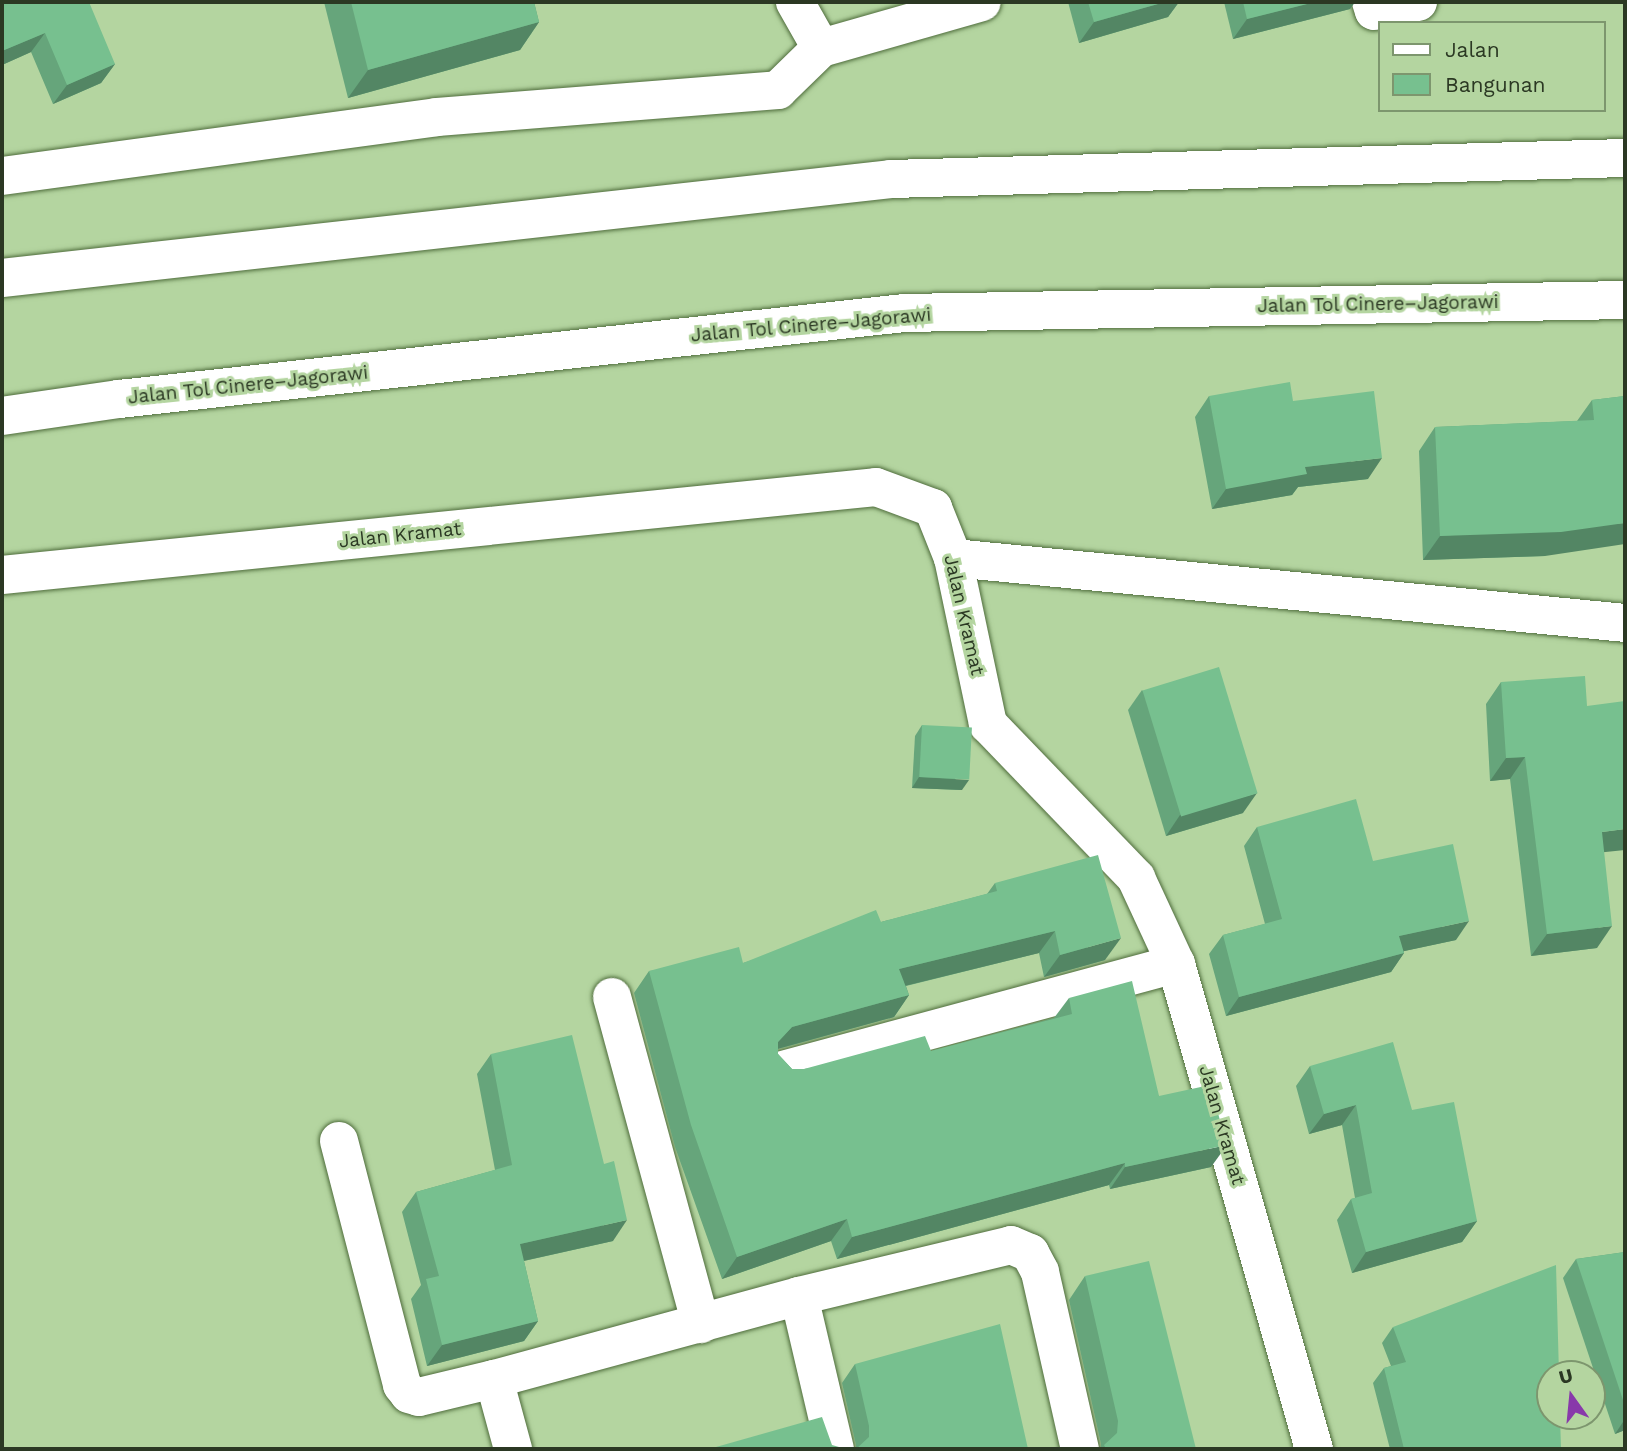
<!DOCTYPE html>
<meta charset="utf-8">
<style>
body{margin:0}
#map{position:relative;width:1627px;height:1451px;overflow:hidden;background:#b4d5a0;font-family:"Work Sans",sans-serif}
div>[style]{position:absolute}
.roads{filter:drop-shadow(0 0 2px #4f6d3c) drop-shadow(0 0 2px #4f6d3c)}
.minor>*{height:38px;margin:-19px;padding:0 19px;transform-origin:19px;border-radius:19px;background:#fff}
.highway>*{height:38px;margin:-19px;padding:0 19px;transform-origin:19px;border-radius:19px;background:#fff}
.wall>*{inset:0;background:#66a57b}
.shaded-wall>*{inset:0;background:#538664}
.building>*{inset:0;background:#77c08f;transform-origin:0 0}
span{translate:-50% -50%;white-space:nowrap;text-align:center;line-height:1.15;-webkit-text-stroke:6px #b4d5a0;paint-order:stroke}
.street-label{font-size:19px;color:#2b3823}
.frame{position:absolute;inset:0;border:4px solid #2b3823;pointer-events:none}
.legend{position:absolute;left:1378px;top:21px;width:228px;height:91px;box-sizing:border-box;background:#b4d5a0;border:2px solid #7d966e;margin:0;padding:9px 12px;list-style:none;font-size:21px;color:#2b3823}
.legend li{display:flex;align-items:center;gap:14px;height:35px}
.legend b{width:35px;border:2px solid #7d966e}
.north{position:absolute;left:1536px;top:1360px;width:70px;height:70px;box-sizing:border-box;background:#b4d5a0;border:2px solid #7d966e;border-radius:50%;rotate:345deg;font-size:19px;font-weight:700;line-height:28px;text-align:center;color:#2b3823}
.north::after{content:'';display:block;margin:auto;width:24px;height:32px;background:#8839aa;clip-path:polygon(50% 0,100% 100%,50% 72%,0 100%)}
</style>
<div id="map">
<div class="roads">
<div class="minor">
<i style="left:1371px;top:2px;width:9px;rotate:72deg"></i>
<i style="left:1374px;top:11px;width:45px;rotate:-11.6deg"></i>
<i style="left:821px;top:48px;width:167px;rotate:-15.9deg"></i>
<i style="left:2px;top:176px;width:439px;rotate:-7.7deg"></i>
<i style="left:437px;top:117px;width:342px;rotate:-4.5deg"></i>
<i style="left:778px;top:90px;width:60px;rotate:-44.3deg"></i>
<i style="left:821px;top:48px;width:53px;rotate:-119.5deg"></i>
<i style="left:953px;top:558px;width:675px;rotate:5.52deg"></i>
<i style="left:2px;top:575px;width:878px;rotate:-5.75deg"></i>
<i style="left:876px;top:487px;width:61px;rotate:20.2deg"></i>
<i style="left:933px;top:508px;width:54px;rotate:68.2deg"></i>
<i style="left:953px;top:558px;width:170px;rotate:78.1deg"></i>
<i style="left:988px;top:724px;width:214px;rotate:46.1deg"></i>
<i style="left:1136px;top:878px;width:95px;rotate:65.1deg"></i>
<i style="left:1176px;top:964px;width:504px;rotate:74.12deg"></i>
<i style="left:612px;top:997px;width:339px;rotate:74.8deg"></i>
<i style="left:783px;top:1070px;width:407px;rotate:-15.1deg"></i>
<i style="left:339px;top:1141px;width:252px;rotate:75.5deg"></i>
<i style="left:402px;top:1385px;width:11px;rotate:52deg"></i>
<i style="left:409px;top:1394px;width:10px;rotate:17deg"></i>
<i style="left:419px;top:1397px;width:77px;rotate:-13.5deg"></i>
<i style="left:494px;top:1379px;width:316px;rotate:-15.2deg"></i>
<i style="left:799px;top:1296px;width:218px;rotate:-13.5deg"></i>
<i style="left:1011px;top:1245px;width:21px;rotate:23deg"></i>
<i style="left:1030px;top:1253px;width:21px;rotate:62deg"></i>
<i style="left:1040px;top:1272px;width:181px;rotate:77.3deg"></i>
<i style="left:799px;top:1296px;width:157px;rotate:76.8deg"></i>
<i style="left:494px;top:1379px;width:73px;rotate:74.8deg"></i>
</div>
<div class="highway">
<i style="left:2px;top:278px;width:894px;rotate:-6.35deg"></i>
<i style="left:891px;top:179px;width:734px;rotate:-1.64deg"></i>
<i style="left:2px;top:416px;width:118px;rotate:-8.3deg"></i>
<i style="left:119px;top:399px;width:790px;rotate:-6.25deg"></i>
<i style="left:904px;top:313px;width:721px;rotate:-1.03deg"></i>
</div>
</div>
<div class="wall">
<i style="clip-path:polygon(2px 2px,115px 64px,101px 83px,53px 104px,31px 52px,2px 65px)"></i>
<i style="clip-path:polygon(324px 2px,534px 2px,539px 22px,520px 50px,348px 98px)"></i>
<i style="clip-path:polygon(1068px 2px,1179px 2px,1168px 17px,1079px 43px)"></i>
<i style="clip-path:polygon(1224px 2px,1355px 2px,1350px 9px,1233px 39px)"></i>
<i style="clip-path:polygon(1209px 396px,1293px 401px,1368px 479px,1298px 487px,1292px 495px,1212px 509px,1195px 417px)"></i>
<i style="clip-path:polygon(1625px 396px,1545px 556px,1423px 560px,1419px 451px,1435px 427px,1577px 421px,1592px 400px)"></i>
<i style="clip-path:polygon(1501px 682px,1587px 706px,1604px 852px,1597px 948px,1531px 956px,1510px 779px,1490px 781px,1486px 704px)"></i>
<i style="clip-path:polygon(1142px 690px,1243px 813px,1166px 836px,1128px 710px)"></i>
<i style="clip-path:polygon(922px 725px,962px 790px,912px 788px,915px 736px)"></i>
<i style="clip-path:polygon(1257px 827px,1373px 861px,1456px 940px,1404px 951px,1404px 953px,1391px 972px,1226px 1016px,1209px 954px,1223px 935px,1265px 924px,1244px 846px)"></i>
<i style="clip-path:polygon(995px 883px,1105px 960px,1044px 977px,1039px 953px,906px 986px,909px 995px,894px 1017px,778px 1049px,778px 1054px,792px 1069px,804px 1069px,931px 1051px,1054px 1018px,1069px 998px,1159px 1096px,1211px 1167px,1110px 1189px,1109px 1185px,837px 1259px,831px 1241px,722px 1279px,675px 1147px,634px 993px,649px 971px,743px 963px,881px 922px,987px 894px)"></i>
<i style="clip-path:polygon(491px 1054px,613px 1241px,524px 1261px,538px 1321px,524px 1341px,427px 1366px,411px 1299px,421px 1285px,402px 1212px,416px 1192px,495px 1170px,477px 1074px)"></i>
<i style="clip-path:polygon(1310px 1066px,1412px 1110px,1477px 1221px,1462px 1242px,1352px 1273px,1337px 1220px,1351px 1199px,1355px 1198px,1342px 1125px,1309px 1134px,1296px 1086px)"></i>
<i style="clip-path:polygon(1625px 1252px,1625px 1430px,1615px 1434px,1563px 1278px,1576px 1259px)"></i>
<i style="clip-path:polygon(1085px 1276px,1196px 1449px,1101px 1449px,1101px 1444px,1069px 1300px)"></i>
<i style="clip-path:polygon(1393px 1327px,1560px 1449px,1390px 1449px,1373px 1383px,1384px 1368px,1391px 1366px,1382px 1343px)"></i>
<i style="clip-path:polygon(855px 1364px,1028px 1449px,856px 1449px,856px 1445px,842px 1383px)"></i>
</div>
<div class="shaded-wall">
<i style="clip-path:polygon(1165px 2px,1179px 2px,1168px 17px,1079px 43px,1094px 22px)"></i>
<i style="clip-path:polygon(1315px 2px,1355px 2px,1350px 9px,1233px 39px,1247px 19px)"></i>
<i style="clip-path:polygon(539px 22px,520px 50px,348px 98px,368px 70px)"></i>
<i style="clip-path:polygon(45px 33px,31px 52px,2px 65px,2px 51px)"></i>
<i style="clip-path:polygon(115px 64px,101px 83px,53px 104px,67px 85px)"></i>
<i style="clip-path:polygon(1382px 458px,1368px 479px,1298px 487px,1292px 495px,1212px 509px,1226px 489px,1305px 467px)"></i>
<i style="clip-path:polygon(1625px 523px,1625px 544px,1545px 556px,1423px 560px,1440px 536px)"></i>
<i style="clip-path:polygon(1525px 757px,1510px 779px,1490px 781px,1506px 758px)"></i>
<i style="clip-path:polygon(919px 777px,969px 780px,962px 790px,912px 788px)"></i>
<i style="clip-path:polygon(1257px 793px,1243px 813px,1166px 836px,1180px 815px)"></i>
<i style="clip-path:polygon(1625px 829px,1625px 850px,1586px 854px,1602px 832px)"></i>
<i style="clip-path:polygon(1469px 921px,1456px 940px,1386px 955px,1399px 936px)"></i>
<i style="clip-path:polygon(1612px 926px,1597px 948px,1531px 956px,1547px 934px)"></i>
<i style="clip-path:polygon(1055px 931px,1039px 953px,884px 991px,899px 969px)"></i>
<i style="clip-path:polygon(1121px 938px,1105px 960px,1044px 977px,1060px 955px)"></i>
<i style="clip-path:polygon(1404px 953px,1391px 972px,1226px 1016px,1239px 997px)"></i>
<i style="clip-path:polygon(909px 995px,894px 1017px,777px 1049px,778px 1042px,792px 1027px)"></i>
<i style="clip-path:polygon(1356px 1105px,1342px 1125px,1309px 1134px,1324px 1114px)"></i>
<i style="clip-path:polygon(1227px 1145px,1211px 1167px,1110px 1189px,1125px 1167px)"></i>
<i style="clip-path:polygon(1125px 1163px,1109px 1185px,837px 1259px,852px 1237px)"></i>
<i style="clip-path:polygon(847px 1219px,831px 1241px,722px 1279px,737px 1257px)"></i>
<i style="clip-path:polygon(627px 1220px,613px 1241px,505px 1265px,520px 1244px)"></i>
<i style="clip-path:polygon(1477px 1221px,1462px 1242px,1352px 1273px,1366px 1252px)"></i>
<i style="clip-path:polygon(538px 1321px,524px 1341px,427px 1366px,442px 1345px)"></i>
<i style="clip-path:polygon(1625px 1419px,1625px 1430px,1615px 1434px)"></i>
</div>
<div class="building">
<i style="clip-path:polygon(2px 2px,89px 2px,115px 64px,67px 85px,45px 33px,2px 51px)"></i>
<i style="clip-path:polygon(351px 2px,534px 2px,539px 22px,368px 70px)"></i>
<i style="clip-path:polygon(1088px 2px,1165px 2px,1094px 22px)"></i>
<i style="clip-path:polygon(1243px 2px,1315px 2px,1247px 19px)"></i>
<i style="clip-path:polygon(1290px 382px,1293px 401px,1374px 391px,1382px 458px,1305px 467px,1307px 474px,1226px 489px,1209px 396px)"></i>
<i style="clip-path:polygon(1625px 396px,1625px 523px,1561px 532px,1440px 536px,1435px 427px,1594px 420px,1592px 400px)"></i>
<i style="left:1219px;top:667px;width:132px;height:80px;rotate:73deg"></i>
<i style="clip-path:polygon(1585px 676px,1587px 706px,1625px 701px,1625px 829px,1602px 832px,1612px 926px,1547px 934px,1525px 757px,1506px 758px,1501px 682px)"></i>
<i style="left:922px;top:725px;width:50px;height:52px;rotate:3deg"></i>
<i style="clip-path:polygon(1356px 799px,1373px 861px,1453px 844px,1469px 921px,1399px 936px,1404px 953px,1239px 997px,1223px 935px,1282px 919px,1257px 827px)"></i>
<i style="clip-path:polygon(1098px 855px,1121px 938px,1060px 955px,1055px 931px,899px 969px,909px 995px,792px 1027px,778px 1042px,778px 1054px,792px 1069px,804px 1069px,925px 1036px,931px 1051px,1072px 1014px,1069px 998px,1132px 981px,1159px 1096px,1210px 1085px,1227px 1145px,1125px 1167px,1125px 1163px,852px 1237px,847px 1219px,737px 1257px,691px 1125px,649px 971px,739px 947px,743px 963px,876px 910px,881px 922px,997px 891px,995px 883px)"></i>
<i style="clip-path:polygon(572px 1035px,604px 1164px,614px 1161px,627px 1220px,520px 1244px,538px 1321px,442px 1345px,426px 1279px,439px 1276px,416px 1192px,512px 1165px,491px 1054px)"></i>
<i style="clip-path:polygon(1393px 1042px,1412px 1110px,1454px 1102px,1477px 1221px,1366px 1252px,1351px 1199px,1372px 1193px,1356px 1105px,1324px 1114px,1310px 1066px)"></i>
<i style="clip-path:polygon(1625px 1252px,1625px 1406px,1576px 1259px)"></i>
<i style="clip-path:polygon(1149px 1261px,1196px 1449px,1106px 1449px,1104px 1445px,1117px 1433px,1118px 1421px,1085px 1276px)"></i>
<i style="clip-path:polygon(1556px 1265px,1559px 1374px,1550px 1374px,1550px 1416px,1560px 1416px,1561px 1448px,1550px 1448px,1550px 1449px,1404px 1449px,1384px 1368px,1406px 1362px,1393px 1327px)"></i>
<i style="clip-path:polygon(1000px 1324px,1028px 1449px,856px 1449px,869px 1437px,869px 1426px,855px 1364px)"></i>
<i style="clip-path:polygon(822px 1417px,832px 1445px,846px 1449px,709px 1449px)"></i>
</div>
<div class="street-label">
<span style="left:1378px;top:304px;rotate:-1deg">Jalan Tol Cinere–Jagorawi</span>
<span style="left:811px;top:325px;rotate:-5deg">Jalan Tol Cinere–Jagorawi</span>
<span style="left:248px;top:385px;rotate:-6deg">Jalan Tol Cinere–Jagorawi</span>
<span style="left:400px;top:535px;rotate:-6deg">Jalan Kramat</span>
<span style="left:964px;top:615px;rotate:77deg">Jalan Kramat</span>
<span style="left:1222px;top:1125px;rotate:74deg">Jalan Kramat</span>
</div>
<div class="frame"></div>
<ul class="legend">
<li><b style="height:9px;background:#fff"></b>Jalan</li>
<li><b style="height:19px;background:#77c08f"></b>Bangunan</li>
</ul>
<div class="north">U</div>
</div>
